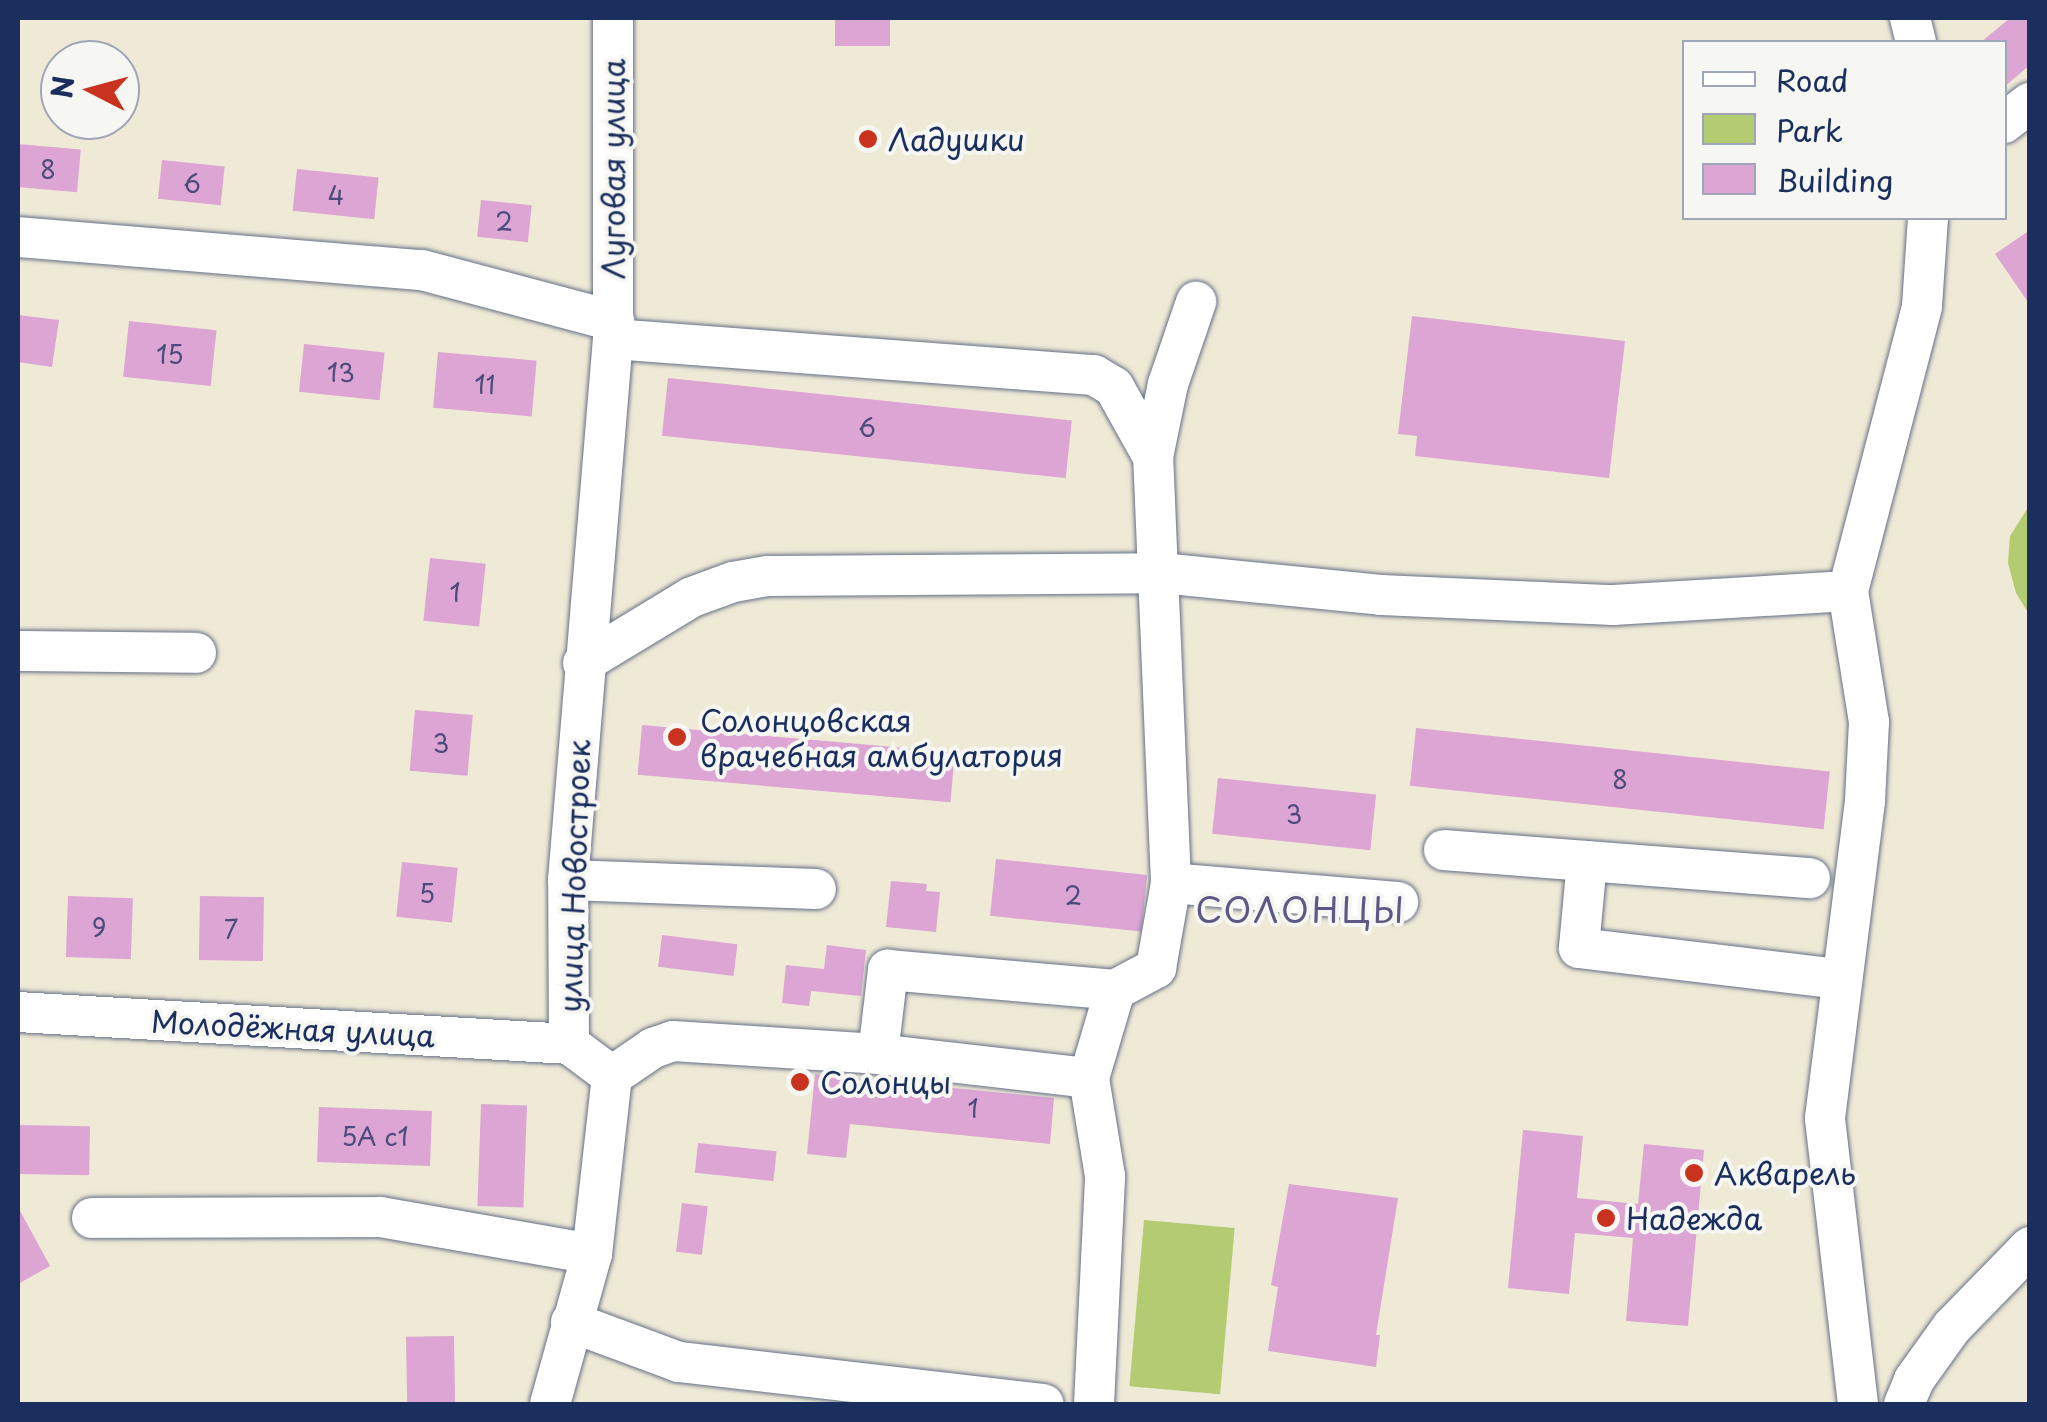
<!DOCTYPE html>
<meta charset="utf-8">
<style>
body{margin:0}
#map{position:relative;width:2047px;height:1422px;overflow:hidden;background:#efead6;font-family:"Playpen Sans",sans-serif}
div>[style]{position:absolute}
.green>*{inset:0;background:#b3cc71;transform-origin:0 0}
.building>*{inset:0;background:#dca5d4;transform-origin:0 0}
.roads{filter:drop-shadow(0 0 2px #657088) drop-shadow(0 0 2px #657088)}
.minor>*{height:40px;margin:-20px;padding:0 20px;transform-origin:20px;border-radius:20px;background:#fff}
.dots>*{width:28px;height:28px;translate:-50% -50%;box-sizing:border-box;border:5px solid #f6f6f2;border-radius:50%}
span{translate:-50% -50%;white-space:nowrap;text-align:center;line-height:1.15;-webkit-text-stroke:8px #f6f6f2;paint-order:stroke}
.number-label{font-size:25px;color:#4b4c7c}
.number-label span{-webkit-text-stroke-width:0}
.poi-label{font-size:30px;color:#1b2f5e}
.left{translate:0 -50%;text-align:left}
.street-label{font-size:30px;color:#1b2f5e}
.quarter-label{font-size:35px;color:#5f5887;letter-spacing:2.5px}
.frame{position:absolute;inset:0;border:20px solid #1b2f5e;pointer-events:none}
.legend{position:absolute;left:1682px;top:40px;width:325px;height:180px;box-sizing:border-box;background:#f6f6f2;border:2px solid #9ea6b7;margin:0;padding:12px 18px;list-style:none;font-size:30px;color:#1b2f5e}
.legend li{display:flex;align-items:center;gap:20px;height:50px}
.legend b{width:50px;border:2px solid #9ea6b7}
.north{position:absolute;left:40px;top:40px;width:100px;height:100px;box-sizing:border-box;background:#f6f6f2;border:2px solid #9ea6b7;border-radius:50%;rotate:276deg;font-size:28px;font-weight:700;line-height:40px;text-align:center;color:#1b2f5e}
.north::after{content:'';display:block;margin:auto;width:35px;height:45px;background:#c8321e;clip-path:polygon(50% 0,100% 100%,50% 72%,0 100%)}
</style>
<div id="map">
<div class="green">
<i style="clip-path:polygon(2029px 506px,2029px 614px,2016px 593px,2008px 563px,2010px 536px)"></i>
<i style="left:1144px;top:1220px;width:91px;height:167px;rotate:5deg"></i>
</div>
<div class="building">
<i style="left:835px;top:18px;width:55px;height:28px"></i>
<i style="clip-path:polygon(2010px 18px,2030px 18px,2030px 65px,2004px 87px,2004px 42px,1981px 42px)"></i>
<i style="left:18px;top:144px;width:63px;height:43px;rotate:5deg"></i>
<i style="left:162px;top:160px;width:63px;height:39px;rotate:6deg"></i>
<i style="left:297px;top:169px;width:82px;height:42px;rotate:6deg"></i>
<i style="left:481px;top:200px;width:51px;height:37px;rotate:6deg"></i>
<i style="clip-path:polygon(2030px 230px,2030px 305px,1995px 254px)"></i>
<i style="clip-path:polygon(18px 315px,59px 320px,52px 367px,18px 362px)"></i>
<i style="clip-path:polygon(1412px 316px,1625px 341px,1609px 478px,1415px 456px,1417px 436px,1398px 434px)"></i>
<i style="left:129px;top:321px;width:88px;height:56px;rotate:6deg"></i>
<i style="left:304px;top:344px;width:81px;height:48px;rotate:6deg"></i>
<i style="left:438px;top:352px;width:99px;height:56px;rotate:5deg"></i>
<i style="left:668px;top:378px;width:406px;height:58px;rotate:6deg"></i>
<i style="left:430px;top:558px;width:56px;height:63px;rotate:6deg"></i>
<i style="left:415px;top:710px;width:58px;height:61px;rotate:5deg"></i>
<i style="left:642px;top:725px;width:314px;height:50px;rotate:5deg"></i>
<i style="left:1416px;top:728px;width:416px;height:58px;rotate:6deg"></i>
<i style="left:1218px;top:778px;width:159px;height:56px;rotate:6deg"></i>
<i style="left:996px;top:859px;width:152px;height:57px;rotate:6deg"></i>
<i style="left:402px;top:862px;width:56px;height:55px;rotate:6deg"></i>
<i style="clip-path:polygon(891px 881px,927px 884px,926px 891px,940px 892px,936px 932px,886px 927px)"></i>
<i style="left:68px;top:896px;width:65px;height:61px;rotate:2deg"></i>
<i style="left:200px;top:896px;width:64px;height:64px;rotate:1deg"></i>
<i style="left:662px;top:935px;width:76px;height:32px;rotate:7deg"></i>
<i style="clip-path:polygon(827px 945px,866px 950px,861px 996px,811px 991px,809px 1006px,782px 1003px,786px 965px,824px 969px)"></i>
<i style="clip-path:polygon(815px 1074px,1054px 1098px,1050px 1144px,850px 1124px,846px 1158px,807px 1154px)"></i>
<i style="left:481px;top:1104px;width:46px;height:102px;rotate:2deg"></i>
<i style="left:319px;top:1107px;width:113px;height:55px;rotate:2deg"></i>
<i style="left:18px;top:1125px;width:72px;height:49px;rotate:1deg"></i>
<i style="clip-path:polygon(1523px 1130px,1583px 1136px,1577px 1198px,1638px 1204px,1644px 1144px,1704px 1150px,1688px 1326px,1626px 1321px,1633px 1238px,1575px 1233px,1569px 1294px,1508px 1288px)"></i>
<i style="left:698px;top:1143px;width:79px;height:30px;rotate:6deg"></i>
<i style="clip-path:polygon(1289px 1184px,1398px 1198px,1376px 1335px,1380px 1335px,1376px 1367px,1268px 1351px,1278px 1287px,1271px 1285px)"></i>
<i style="left:682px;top:1203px;width:26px;height:49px;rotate:7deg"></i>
<i style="clip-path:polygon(18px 1207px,50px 1266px,18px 1284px)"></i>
<i style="left:454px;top:1336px;width:68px;height:48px;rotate:89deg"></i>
</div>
<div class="roads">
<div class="minor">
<i style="left:1910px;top:18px;width:25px;rotate:76deg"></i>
<i style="left:2004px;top:123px;width:33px;rotate:-38deg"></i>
<i style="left:18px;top:237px;width:405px;rotate:4.7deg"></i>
<i style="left:422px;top:270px;width:199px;rotate:14.9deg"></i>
<i style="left:613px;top:339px;width:482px;rotate:4.3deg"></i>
<i style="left:1094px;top:375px;width:23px;rotate:31deg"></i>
<i style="left:1114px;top:387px;width:80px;rotate:60.9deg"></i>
<i style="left:18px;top:651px;width:178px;rotate:0.6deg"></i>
<i style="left:583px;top:663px;width:127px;rotate:-31.2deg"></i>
<i style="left:692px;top:597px;width:44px;rotate:-20.1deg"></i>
<i style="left:733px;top:582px;width:36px;rotate:-10deg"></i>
<i style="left:768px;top:576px;width:393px;rotate:-0.4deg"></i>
<i style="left:1161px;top:573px;width:221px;rotate:5.7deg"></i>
<i style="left:1381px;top:595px;width:232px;rotate:2.5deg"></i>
<i style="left:1613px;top:605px;width:235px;rotate:-3.4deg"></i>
<i style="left:1444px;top:850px;width:367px;rotate:4.4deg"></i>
<i style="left:1587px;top:861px;width:87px;rotate:95.3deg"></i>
<i style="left:1579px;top:948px;width:263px;rotate:6.8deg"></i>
<i style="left:568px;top:880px;width:248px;rotate:2.1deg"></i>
<i style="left:1171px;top:883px;width:228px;rotate:4.8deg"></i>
<i style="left:18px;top:1012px;width:552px;rotate:3.32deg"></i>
<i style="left:878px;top:1054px;width:85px;rotate:-83.2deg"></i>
<i style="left:888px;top:970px;width:228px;rotate:5deg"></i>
<i style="left:612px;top:1076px;width:50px;rotate:-34.3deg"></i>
<i style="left:653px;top:1048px;width:21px;rotate:-19deg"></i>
<i style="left:673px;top:1041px;width:205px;rotate:3.6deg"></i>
<i style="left:878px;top:1054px;width:212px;rotate:6.5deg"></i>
<i style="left:92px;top:1218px;width:288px;rotate:-0.2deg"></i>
<i style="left:380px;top:1217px;width:215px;rotate:9.9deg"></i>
<i style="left:571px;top:1322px;width:115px;rotate:20.3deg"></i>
<i style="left:679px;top:1362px;width:367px;rotate:6.6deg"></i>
<i style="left:550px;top:1404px;width:156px;rotate:-74.4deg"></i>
<i style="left:592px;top:1254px;width:179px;rotate:-83.6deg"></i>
<i style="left:612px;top:1076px;width:54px;rotate:-143.3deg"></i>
<i style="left:569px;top:1044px;width:164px;rotate:-90.3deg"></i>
<i style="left:568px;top:880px;width:543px;rotate:-85.25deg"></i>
<i style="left:613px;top:339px;width:321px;rotate:-90deg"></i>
<i style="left:1094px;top:1404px;width:228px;rotate:-87.2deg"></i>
<i style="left:1105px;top:1176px;width:99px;rotate:-99.3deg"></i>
<i style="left:1089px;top:1078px;width:92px;rotate:-73.5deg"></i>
<i style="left:1115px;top:990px;width:47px;rotate:-28.2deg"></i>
<i style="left:1156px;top:968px;width:86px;rotate:-80deg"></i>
<i style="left:1171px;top:883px;width:426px;rotate:-92.4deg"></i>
<i style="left:1153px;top:457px;width:75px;rotate:-78.4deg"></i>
<i style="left:1168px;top:384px;width:87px;rotate:-71.1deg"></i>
<i style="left:1858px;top:1404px;width:288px;rotate:-96.6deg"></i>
<i style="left:1825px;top:1118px;width:320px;rotate:-82.8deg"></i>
<i style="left:1865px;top:801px;width:79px;rotate:-87.1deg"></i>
<i style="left:1869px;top:722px;width:133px;rotate:-99.1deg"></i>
<i style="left:1848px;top:591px;width:294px;rotate:-75.4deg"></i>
<i style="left:1922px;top:306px;width:88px;rotate:-86.1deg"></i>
<i style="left:1904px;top:1404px;width:26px;rotate:-67deg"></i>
<i style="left:1914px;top:1380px;width:65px;rotate:-54.4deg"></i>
<i style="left:1952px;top:1327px;width:112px;rotate:-45.7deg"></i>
</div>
</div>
<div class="dots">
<i style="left:868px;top:139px;background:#c8321e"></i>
<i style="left:677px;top:737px;background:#c8321e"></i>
<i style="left:800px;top:1082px;background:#c8321e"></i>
<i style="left:1694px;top:1173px;background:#c8321e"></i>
<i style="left:1606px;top:1218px;background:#c8321e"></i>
</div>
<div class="number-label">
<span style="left:48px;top:169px">8</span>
<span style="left:192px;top:183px">6</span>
<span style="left:336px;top:195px">4</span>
<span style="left:504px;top:221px">2</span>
<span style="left:170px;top:354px">15</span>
<span style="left:341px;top:372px">13</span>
<span style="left:485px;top:384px">11</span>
<span style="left:867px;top:427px">6</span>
<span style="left:455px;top:592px">1</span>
<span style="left:441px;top:743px">3</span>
<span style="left:1620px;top:779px">8</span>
<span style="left:1294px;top:814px">3</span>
<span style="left:427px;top:893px">5</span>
<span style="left:1073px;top:895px">2</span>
<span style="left:99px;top:927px">9</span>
<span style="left:231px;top:929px">7</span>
<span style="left:973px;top:1108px">1</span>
<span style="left:375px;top:1136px">5А с1</span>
</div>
<div class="poi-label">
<span class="left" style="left:888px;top:139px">Ладушки</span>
<span class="left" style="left:700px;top:737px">Солонцовская<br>врачебная амбулатория</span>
<span class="left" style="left:820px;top:1082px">Солонцы</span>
<span class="left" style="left:1714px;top:1173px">Акварель</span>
<span class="left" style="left:1626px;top:1218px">Надежда</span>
</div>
<div class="street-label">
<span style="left:613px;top:169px;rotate:-90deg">Луговая улица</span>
<span style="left:574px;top:876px;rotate:-88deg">улица Новостроек</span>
<span style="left:293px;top:1028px;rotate:3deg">Молодёжная улица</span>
</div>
<div class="quarter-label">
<span style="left:1301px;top:909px">СОЛОНЦЫ</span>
</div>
<div class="frame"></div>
<ul class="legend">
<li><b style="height:12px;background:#fff"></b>Road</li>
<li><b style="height:28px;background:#b3cc71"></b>Park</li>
<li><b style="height:28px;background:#dca5d4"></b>Building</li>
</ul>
<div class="north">N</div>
</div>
